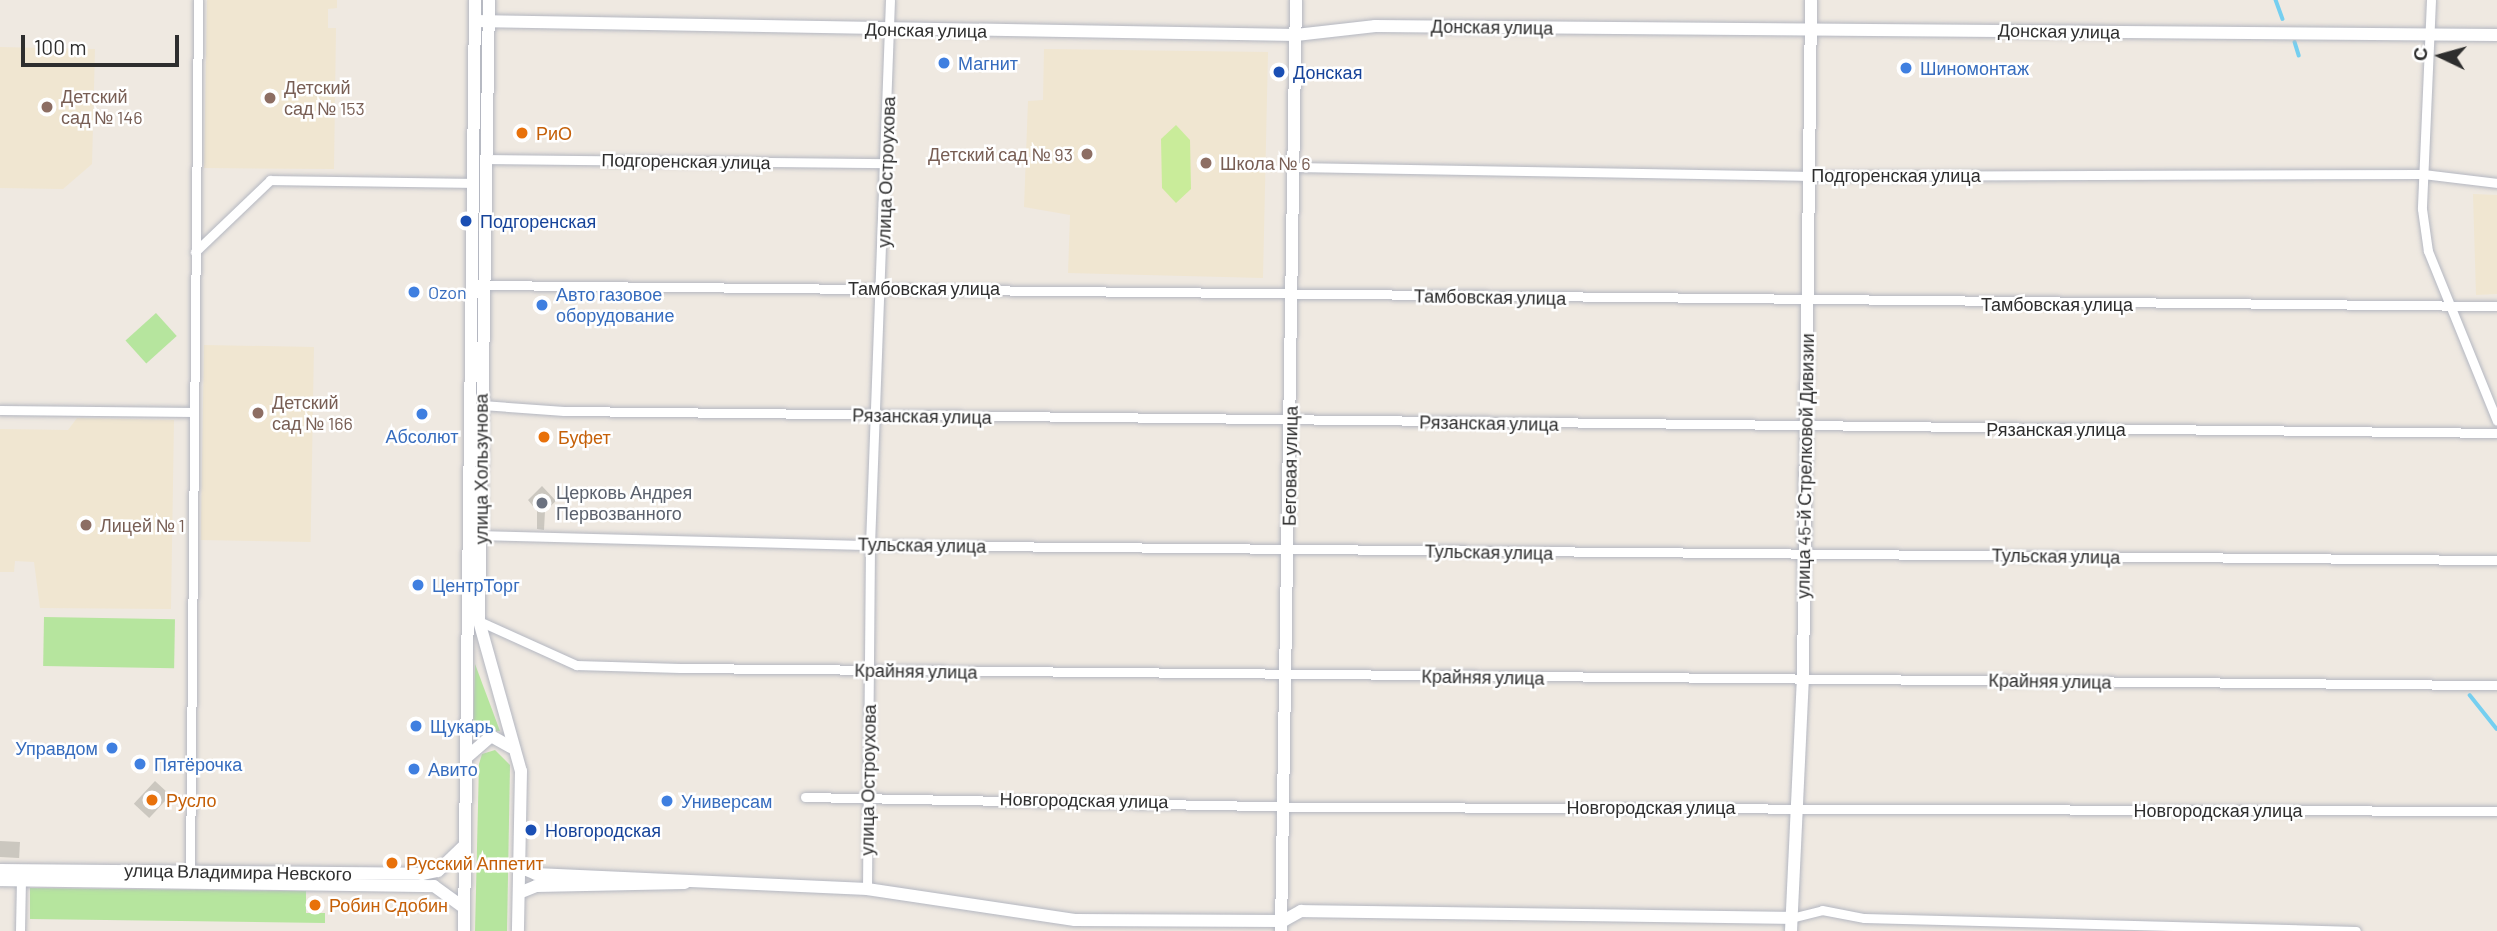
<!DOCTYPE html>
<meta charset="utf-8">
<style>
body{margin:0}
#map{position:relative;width:2497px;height:931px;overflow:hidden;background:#efe9e1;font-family:Barlow,sans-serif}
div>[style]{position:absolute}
.education>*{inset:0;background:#f0e6d1;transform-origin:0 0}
.green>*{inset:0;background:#b6e59e;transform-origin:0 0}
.pitch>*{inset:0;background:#c9ec9a}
.stream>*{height:3.5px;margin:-1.75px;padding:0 1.75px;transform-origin:1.75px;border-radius:1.75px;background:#75cff0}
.building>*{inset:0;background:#cbc7bf;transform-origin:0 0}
.roads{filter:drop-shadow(0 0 2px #b4b7c1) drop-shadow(0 0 2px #b4b7c1)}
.street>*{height:9px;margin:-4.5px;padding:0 4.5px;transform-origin:4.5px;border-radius:4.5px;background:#fff}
.secondary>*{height:12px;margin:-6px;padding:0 6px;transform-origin:6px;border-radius:6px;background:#fff}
.dots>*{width:19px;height:19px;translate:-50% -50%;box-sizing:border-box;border:4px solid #fff;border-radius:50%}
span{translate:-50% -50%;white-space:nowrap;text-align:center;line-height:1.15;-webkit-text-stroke:5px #fff;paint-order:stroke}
.street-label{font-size:18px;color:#2e2e2e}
.shop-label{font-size:18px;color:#366cbe}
.left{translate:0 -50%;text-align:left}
.right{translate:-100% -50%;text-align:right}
.transit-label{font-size:18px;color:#164399}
.education-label{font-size:18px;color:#785e54}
.food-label{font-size:18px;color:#c56008}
.worship-label{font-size:18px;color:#5b616d}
.north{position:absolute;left:2406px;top:21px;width:70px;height:70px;-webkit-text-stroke:5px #fff;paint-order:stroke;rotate:275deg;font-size:19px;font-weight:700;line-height:28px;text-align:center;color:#2e2e2e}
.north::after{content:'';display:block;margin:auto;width:24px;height:32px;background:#2e2e2e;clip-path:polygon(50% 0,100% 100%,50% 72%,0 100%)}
.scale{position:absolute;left:21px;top:35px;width:158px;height:32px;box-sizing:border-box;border:4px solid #2e2e2e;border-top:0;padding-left:9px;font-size:21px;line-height:24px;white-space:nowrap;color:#2e2e2e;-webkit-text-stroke:5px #fff;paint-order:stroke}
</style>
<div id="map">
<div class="education">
<i style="clip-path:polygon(207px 0,337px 0,337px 8px,328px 9px,328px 28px,336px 28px,334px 169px,204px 168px)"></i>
<i style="clip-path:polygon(0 47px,95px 49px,92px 164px,63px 189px,0 188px)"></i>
<i style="clip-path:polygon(1044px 49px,1268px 52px,1263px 278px,1068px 273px,1070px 215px,1024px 207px,1028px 101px,1043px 100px)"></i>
<i style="clip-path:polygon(2473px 194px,2497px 195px,2497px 294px,2476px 295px)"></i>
<i style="left:204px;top:345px;width:110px;height:195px;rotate:1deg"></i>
<i style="clip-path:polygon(77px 418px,174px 420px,171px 609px,40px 608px,34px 562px,15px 561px,14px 572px,0 572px,0 429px,68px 430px)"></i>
</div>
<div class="green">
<i style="left:156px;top:313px;width:31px;height:41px;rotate:48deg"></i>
<i style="left:44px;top:617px;width:131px;height:49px;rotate:1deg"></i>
<i style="clip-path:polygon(475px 664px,500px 731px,473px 732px)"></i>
<i style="clip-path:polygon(495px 750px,510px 765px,507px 931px,475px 931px,479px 764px,482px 754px)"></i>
<i style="clip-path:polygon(30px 888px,306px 891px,306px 913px,325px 913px,325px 923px,30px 919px)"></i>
</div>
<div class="pitch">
<i style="clip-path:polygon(1176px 125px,1190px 140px,1191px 189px,1176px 203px,1162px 188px,1161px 139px)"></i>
</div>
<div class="stream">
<i style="left:2276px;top:0;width:20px;rotate:70deg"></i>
<i style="left:2295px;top:42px;width:14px;rotate:73deg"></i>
<i style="left:2470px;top:695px;width:43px;rotate:51.5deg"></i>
</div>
<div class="building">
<i style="clip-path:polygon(542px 486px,556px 501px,545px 511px,544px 530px,537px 529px,537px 511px,528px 500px)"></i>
<i style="left:155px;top:781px;width:21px;height:31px;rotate:43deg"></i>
<i style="left:0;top:841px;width:20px;height:16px;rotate:3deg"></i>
</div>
<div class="roads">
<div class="street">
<i style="left:2431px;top:0;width:209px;rotate:92.5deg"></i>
<i style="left:2422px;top:209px;width:42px;rotate:81.9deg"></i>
<i style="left:2428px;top:251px;width:183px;rotate:67.9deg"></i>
<i style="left:486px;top:159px;width:401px;rotate:0.6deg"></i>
<i style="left:1294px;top:167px;width:515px;rotate:1deg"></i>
<i style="left:1809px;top:176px;width:614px;rotate:-0.19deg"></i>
<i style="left:2423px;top:174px;width:75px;rotate:6.9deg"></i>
<i style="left:195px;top:252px;width:104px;rotate:-43.8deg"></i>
<i style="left:270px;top:180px;width:203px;rotate:0.8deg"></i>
<i style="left:484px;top:285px;width:2013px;rotate:0.6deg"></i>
<i style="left:482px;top:405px;width:82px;rotate:4.2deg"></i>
<i style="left:564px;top:411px;width:1933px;rotate:0.65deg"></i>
<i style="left:0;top:410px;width:194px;rotate:0.6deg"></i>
<i style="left:481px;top:535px;width:389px;rotate:1.5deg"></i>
<i style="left:870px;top:545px;width:1627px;rotate:0.53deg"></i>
<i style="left:479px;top:621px;width:107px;rotate:24.4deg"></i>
<i style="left:576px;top:665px;width:104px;rotate:1.7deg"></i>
<i style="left:680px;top:668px;width:1817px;rotate:0.54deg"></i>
<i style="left:805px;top:797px;width:508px;rotate:1.13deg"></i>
<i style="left:1313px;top:807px;width:1184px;rotate:0.19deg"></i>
<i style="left:190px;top:871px;width:871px;rotate:-89.47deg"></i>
<i style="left:867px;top:889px;width:344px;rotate:-89.5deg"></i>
<i style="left:870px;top:545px;width:545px;rotate:-87.9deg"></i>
<i style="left:1791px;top:918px;width:32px;rotate:-14deg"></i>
<i style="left:1822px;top:910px;width:43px;rotate:10.8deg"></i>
<i style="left:1864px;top:918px;width:492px;rotate:1.5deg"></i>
<i style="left:20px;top:931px;width:54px;rotate:-88.9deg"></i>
</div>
<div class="secondary">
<i style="left:489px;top:0;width:621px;rotate:90.92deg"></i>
<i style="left:479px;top:621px;width:156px;rotate:74.4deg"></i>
<i style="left:521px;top:771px;width:160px;rotate:91.1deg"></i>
<i style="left:475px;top:21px;width:821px;rotate:0.98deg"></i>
<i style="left:1296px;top:35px;width:80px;rotate:-6.5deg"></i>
<i style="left:1375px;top:26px;width:1122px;rotate:0.46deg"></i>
<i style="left:467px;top:757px;width:32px;rotate:-41deg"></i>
<i style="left:491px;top:736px;width:23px;rotate:29deg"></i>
<i style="left:519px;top:867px;width:18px;rotate:22deg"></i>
<i style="left:536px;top:874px;width:331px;rotate:2.6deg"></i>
<i style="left:867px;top:889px;width:210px;rotate:8.5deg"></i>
<i style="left:1075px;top:920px;width:208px;rotate:0.3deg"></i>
<i style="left:1283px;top:921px;width:21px;rotate:-29deg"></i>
<i style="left:1301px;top:911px;width:490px;rotate:0.8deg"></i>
<i style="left:0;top:870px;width:422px;rotate:0.5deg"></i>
<i style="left:422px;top:874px;width:16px;rotate:-11deg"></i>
<i style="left:438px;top:871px;width:37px;rotate:-44deg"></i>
<i style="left:0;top:880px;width:434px;rotate:0.8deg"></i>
<i style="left:434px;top:886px;width:37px;rotate:36deg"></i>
<i style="left:519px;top:893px;width:18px;rotate:-22deg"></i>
<i style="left:536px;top:886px;width:149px;rotate:-1.2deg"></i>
<i style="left:464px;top:931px;width:931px;rotate:-89.32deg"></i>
<i style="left:1281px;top:931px;width:931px;rotate:-89.08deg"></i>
<i style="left:1791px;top:931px;width:253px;rotate:-87.3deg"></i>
<i style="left:1803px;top:678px;width:678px;rotate:-89.32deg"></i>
</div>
</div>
<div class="dots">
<i style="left:944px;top:63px;background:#3f7fe0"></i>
<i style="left:1906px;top:68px;background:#3f7fe0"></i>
<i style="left:1279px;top:72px;background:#1a4fb4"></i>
<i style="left:270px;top:98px;background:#8d6e63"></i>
<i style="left:47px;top:107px;background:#8d6e63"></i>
<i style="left:522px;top:133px;background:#e8710a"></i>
<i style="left:1087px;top:154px;background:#8d6e63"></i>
<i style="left:1206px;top:163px;background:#8d6e63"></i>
<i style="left:466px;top:221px;background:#1a4fb4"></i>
<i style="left:414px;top:292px;background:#3f7fe0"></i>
<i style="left:542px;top:305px;background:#3f7fe0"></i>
<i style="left:258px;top:413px;background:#8d6e63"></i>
<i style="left:422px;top:414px;background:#3f7fe0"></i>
<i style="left:544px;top:437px;background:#e8710a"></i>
<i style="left:542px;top:503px;background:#6b7280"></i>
<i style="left:86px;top:525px;background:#8d6e63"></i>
<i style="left:418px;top:585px;background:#3f7fe0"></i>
<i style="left:416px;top:726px;background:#3f7fe0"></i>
<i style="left:112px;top:748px;background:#3f7fe0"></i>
<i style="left:140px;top:764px;background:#3f7fe0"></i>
<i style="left:414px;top:769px;background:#3f7fe0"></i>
<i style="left:152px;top:800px;background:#e8710a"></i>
<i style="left:667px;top:801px;background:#3f7fe0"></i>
<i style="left:531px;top:830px;background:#1a4fb4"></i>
<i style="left:392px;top:863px;background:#e8710a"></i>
<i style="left:315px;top:905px;background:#e8710a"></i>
</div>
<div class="street-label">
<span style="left:1492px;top:27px;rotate:1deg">Донская улица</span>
<span style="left:926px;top:30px;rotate:1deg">Донская улица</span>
<span style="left:2059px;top:31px;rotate:1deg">Донская улица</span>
<span style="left:686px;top:161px;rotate:1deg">Подгоренская улица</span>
<span style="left:886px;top:172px;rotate:-88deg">улица Остроухова</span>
<span style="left:1896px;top:175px">Подгоренская улица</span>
<span style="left:924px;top:288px">Тамбовская улица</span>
<span style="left:1490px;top:297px;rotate:1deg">Тамбовская улица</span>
<span style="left:2057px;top:304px">Тамбовская улица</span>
<span style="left:922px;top:416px;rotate:1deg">Рязанская улица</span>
<span style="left:1489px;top:423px;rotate:1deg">Рязанская улица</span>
<span style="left:2056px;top:429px">Рязанская улица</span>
<span style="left:1290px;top:466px;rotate:-89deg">Беговая улица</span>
<span style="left:1805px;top:466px;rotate:-89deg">улица 45-й Стрелковой Дивизии</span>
<span style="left:481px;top:469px;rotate:-90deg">улица Хользунова</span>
<span style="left:922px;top:545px;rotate:1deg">Тульская улица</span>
<span style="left:1489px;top:552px;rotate:1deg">Тульская улица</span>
<span style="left:2056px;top:556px;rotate:1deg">Тульская улица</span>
<span style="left:916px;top:671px;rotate:1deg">Крайняя улица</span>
<span style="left:1483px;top:677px;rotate:1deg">Крайняя улица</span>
<span style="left:2050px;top:681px;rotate:1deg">Крайняя улица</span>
<span style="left:868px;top:780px;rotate:-89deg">улица Остроухова</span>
<span style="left:1084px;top:800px;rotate:1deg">Новгородская улица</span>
<span style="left:1651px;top:807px">Новгородская улица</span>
<span style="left:2218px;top:810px">Новгородская улица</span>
<span style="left:238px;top:872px;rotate:1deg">улица Владимира Невского</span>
</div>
<div class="shop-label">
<span class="left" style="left:958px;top:63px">Магнит</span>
<span class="left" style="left:1920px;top:68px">Шиномонтаж</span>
<span class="left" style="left:428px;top:292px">Ozon</span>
<span class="left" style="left:556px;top:305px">Авто газовое<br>оборудование</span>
<span style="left:422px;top:436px">Абсолют</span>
<span class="left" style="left:432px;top:585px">ЦентрТорг</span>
<span class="left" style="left:430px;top:726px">Щукарь</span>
<span class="right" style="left:98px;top:748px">Управдом</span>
<span class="left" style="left:154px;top:764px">Пятёрочка</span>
<span class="left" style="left:428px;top:769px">Авито</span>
<span class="left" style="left:681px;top:801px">Универсам</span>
</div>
<div class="transit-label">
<span class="left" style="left:1293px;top:72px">Донская</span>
<span class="left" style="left:480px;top:221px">Подгоренская</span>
<span class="left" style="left:545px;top:830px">Новгородская</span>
</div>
<div class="education-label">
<span class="left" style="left:284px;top:98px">Детский<br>сад № 153</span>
<span class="left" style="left:61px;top:107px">Детский<br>сад № 146</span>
<span class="right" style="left:1073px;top:154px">Детский сад № 93</span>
<span class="left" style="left:1220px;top:163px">Школа № 6</span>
<span class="left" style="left:272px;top:413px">Детский<br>сад № 166</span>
<span class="left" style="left:100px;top:525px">Лицей № 1</span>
</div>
<div class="food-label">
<span class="left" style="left:536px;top:133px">РиО</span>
<span class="left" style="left:558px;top:437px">Буфет</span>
<span class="left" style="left:166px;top:800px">Русло</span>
<span class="left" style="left:406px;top:863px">Русский Аппетит</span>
<span class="left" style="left:329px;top:905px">Робин Сдобин</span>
</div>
<div class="worship-label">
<span class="left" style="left:556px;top:503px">Церковь Андрея<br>Первозванного</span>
</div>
<div class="north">С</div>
<div class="scale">100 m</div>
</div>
